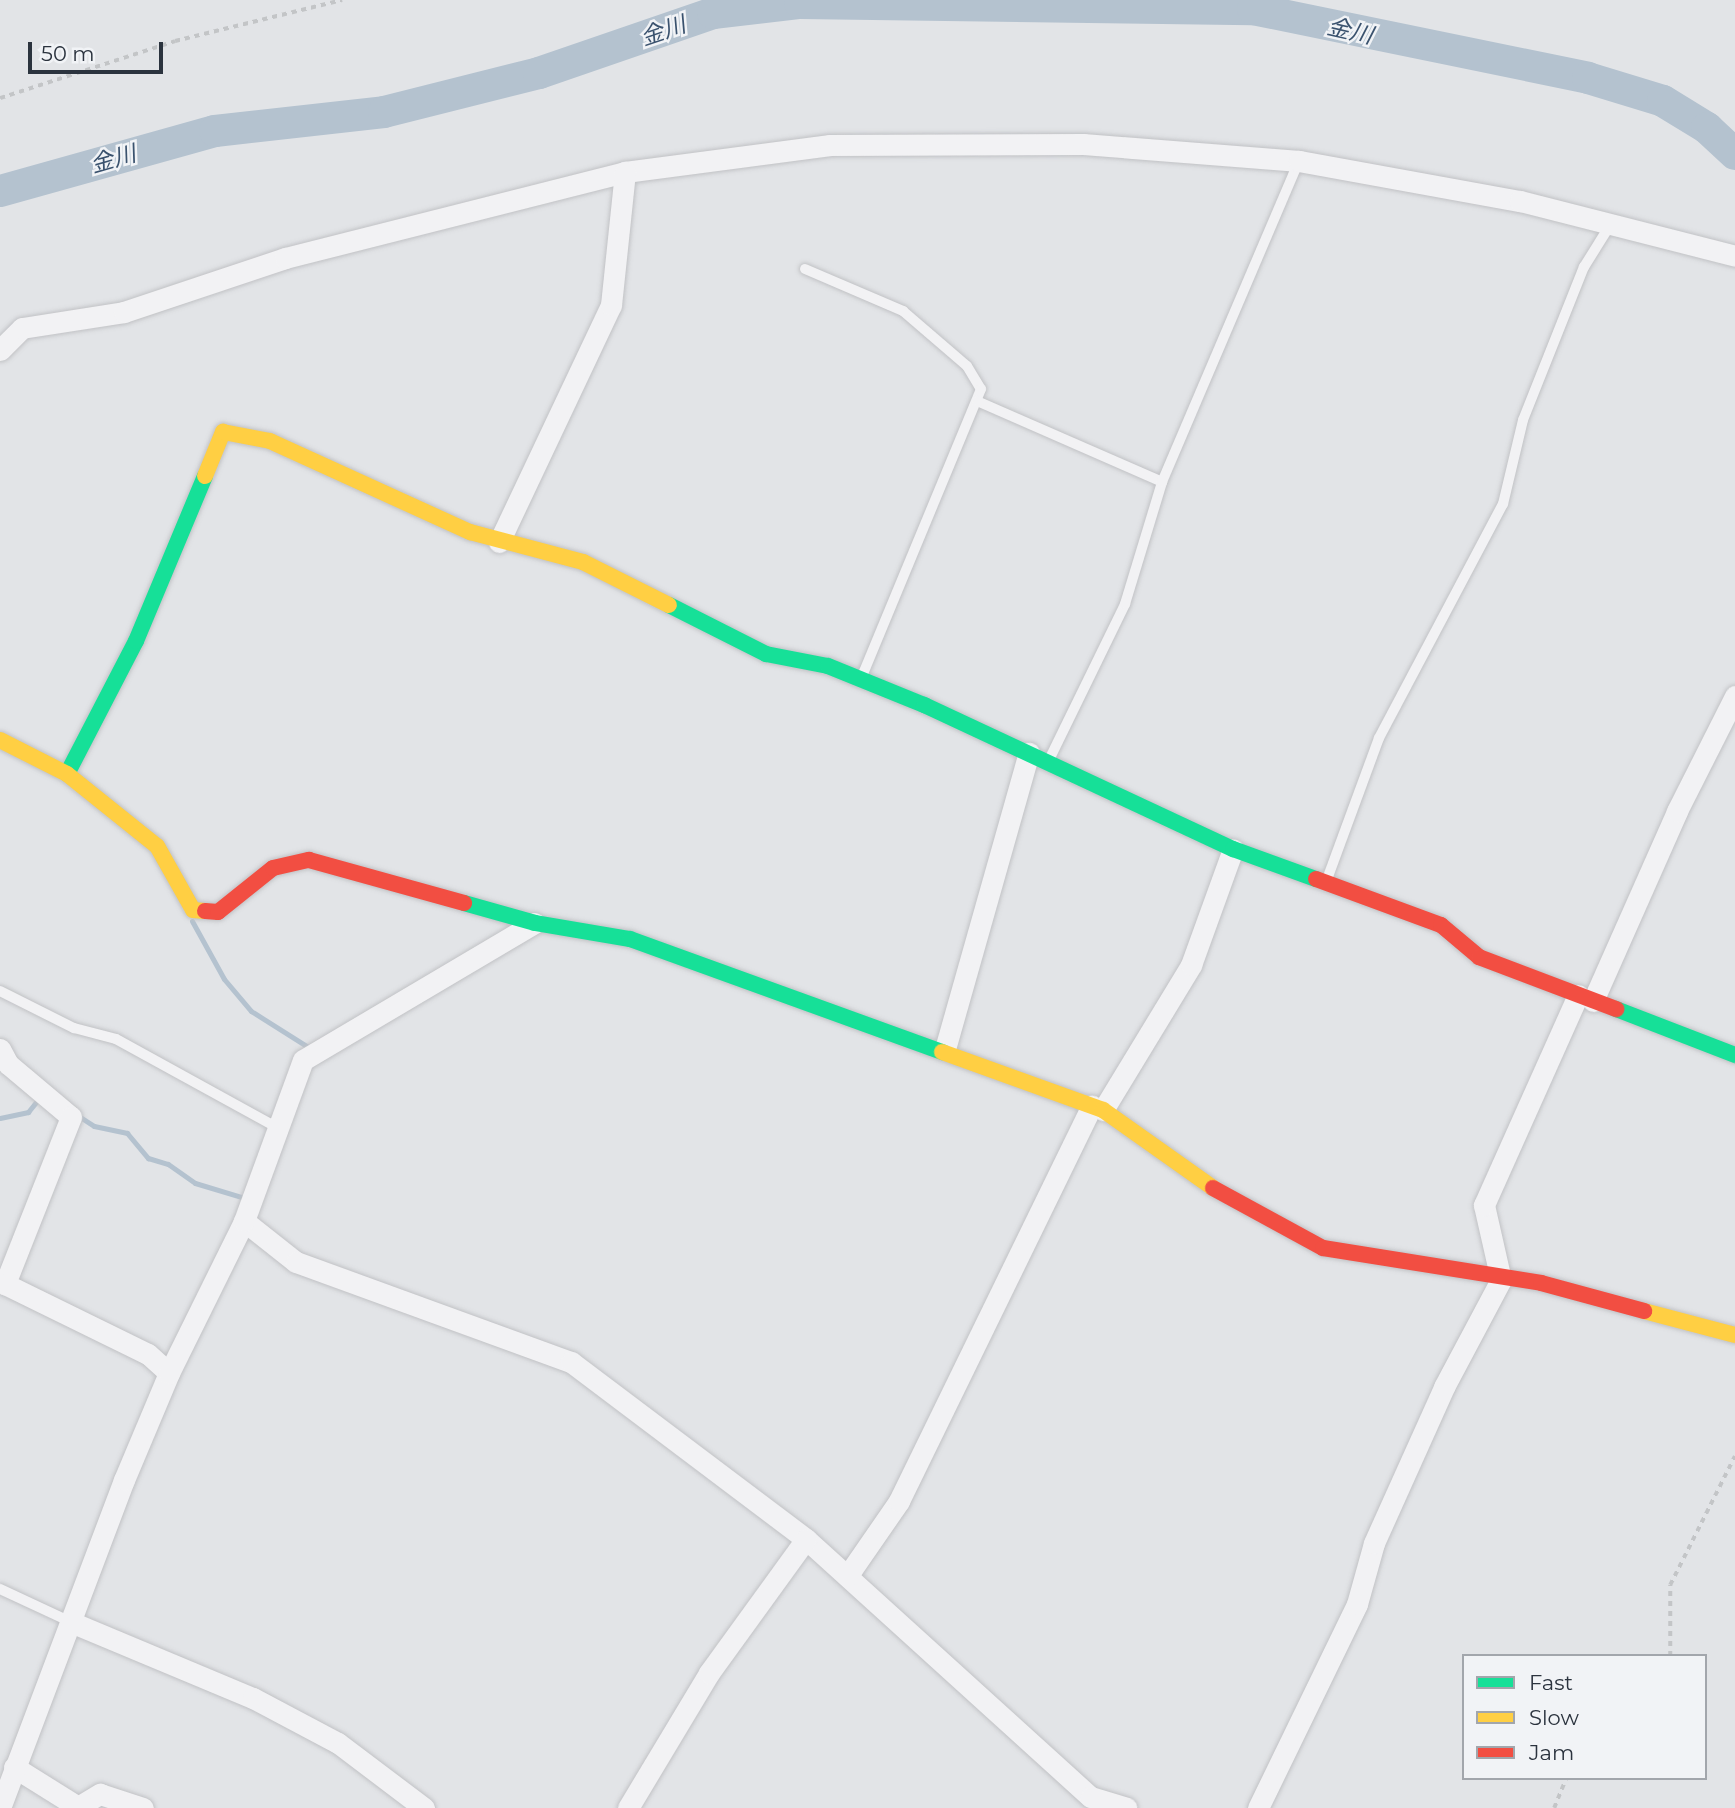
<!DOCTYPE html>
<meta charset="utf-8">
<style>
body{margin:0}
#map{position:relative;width:1735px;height:1808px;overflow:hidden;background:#e2e4e7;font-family:Montserrat,"Noto Sans JP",sans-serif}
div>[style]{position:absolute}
.stream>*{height:5px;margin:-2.5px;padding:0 2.5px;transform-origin:2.5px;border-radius:2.5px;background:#b4c2cf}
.river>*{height:32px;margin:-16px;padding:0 16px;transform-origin:16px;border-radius:16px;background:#b4c2cf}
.path>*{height:3.5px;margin-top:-1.75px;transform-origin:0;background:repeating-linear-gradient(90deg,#c3c5c7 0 5px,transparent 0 10px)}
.roads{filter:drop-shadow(0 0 2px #c1c2c5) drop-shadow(0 0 2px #c1c2c5)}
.lane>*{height:10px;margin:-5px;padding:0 5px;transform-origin:5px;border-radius:5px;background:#f2f2f4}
.street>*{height:21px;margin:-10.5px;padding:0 10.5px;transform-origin:10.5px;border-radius:10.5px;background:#f2f2f4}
.fast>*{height:16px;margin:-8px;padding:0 8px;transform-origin:8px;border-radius:8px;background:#16e098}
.slow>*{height:16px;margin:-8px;padding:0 8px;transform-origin:8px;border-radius:8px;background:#ffcf43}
.jam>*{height:16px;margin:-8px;padding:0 8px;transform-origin:8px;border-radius:8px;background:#f24e42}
span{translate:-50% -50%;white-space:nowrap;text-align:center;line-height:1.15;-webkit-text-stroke:5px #f1f3f6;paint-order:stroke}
.water-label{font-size:23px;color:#3a526e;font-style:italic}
.legend{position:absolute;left:1462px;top:1654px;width:245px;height:126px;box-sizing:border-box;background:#f1f3f6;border:2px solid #a2a6ac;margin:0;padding:9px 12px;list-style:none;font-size:21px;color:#2b333e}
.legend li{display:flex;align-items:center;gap:14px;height:35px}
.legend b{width:35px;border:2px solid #a2a6ac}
.scale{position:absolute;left:28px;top:42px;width:135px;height:32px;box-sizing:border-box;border:4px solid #2b333e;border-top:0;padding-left:9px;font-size:21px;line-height:24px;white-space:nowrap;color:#2b333e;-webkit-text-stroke:5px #f1f3f6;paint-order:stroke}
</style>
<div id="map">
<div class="stream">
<i style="left:192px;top:921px;width:66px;rotate:61.1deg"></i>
<i style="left:224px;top:979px;width:42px;rotate:49.8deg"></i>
<i style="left:251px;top:1011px;width:71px;rotate:32.3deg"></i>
<i style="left:77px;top:1115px;width:20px;rotate:33deg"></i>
<i style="left:94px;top:1126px;width:34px;rotate:12deg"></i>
<i style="left:127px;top:1133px;width:33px;rotate:50deg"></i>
<i style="left:148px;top:1158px;width:21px;rotate:17deg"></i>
<i style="left:168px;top:1164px;width:33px;rotate:35deg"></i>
<i style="left:195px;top:1183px;width:48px;rotate:16.9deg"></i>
<i style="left:0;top:1118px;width:29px;rotate:-12deg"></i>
<i style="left:28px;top:1112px;width:21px;rotate:-51deg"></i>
</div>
<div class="river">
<i style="left:0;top:191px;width:223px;rotate:-15.6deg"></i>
<i style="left:215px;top:131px;width:170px;rotate:-6.4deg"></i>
<i style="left:384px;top:112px;width:160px;rotate:-14.1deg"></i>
<i style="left:539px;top:73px;width:184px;rotate:-19deg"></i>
<i style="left:713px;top:13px;width:88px;rotate:-6.6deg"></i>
<i style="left:800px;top:3px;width:453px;rotate:0.8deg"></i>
<i style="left:1253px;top:9px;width:342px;rotate:11.6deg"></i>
<i style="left:1588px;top:78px;width:78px;rotate:17deg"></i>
<i style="left:1663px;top:101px;width:52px;rotate:31.5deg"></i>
<i style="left:1707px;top:128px;width:38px;rotate:43deg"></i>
</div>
<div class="path">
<i style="left:0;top:98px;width:184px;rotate:-18deg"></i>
<i style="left:175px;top:41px;width:172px;rotate:-13.8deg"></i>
<i style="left:1670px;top:1656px;width:71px;rotate:-90deg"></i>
<i style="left:1670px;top:1585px;width:144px;rotate:-63.3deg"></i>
<i style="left:1554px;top:1808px;width:32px;rotate:-68deg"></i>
</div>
<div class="roads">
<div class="lane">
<i style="left:805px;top:269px;width:107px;rotate:23.2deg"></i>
<i style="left:903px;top:311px;width:84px;rotate:40.7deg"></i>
<i style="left:967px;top:366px;width:27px;rotate:59deg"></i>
<i style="left:981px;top:389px;width:312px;rotate:112.5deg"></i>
<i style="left:977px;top:401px;width:202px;rotate:23.6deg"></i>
<i style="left:1048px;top:762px;width:176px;rotate:-64deg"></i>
<i style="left:1125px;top:604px;width:127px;rotate:-73.1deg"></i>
<i style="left:1162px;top:482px;width:349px;rotate:-66.9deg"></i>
<i style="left:1326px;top:882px;width:153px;rotate:-69.8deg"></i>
<i style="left:1379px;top:738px;width:265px;rotate:-62.1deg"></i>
<i style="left:1503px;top:504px;width:86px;rotate:-76.6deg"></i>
<i style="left:1523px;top:420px;width:165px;rotate:-68.3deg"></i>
<i style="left:1584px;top:267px;width:53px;rotate:-58.1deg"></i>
<i style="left:0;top:991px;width:83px;rotate:26.6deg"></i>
<i style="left:74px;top:1028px;width:43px;rotate:14.7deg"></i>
<i style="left:116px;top:1039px;width:183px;rotate:28.8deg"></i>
<i style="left:0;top:1589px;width:78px;rotate:24.9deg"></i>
</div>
<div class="street">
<i style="left:0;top:350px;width:31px;rotate:-45deg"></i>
<i style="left:22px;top:328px;width:103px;rotate:-8.9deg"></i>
<i style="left:124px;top:312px;width:170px;rotate:-18.5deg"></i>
<i style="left:285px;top:258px;width:351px;rotate:-14.2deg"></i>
<i style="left:625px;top:172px;width:207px;rotate:-7.5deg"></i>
<i style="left:830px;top:145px;width:253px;rotate:-0.2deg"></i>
<i style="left:1083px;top:144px;width:217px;rotate:4.5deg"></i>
<i style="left:1299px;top:161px;width:225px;rotate:10.3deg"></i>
<i style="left:1520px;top:201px;width:222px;rotate:14.3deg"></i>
<i style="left:499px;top:542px;width:262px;rotate:-64.7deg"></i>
<i style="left:611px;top:305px;width:134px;rotate:-84deg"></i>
<i style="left:1593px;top:1001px;width:208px;rotate:-66.1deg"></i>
<i style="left:1677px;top:811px;width:129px;rotate:-63.2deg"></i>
<i style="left:0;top:1049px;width:17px;rotate:62deg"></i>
<i style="left:8px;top:1064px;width:82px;rotate:40.1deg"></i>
<i style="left:71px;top:1117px;width:180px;rotate:111.6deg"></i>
<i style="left:5px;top:1284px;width:159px;rotate:26.1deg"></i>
<i style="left:148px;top:1354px;width:28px;rotate:42deg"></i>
<i style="left:945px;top:1049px;width:308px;rotate:-74.2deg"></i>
<i style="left:1103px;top:1110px;width:170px;rotate:-58.7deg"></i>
<i style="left:1191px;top:965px;width:123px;rotate:-70.1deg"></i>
<i style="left:244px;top:1221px;width:66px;rotate:38.3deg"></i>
<i style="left:296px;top:1262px;width:293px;rotate:20deg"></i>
<i style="left:571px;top:1362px;width:294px;rotate:37deg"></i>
<i style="left:806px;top:1539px;width:384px;rotate:42.2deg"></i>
<i style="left:1091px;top:1797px;width:37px;rotate:17deg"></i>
<i style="left:848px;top:1575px;width:90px;rotate:-55.4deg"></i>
<i style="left:899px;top:1501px;width:440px;rotate:-64deg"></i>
<i style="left:71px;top:1622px;width:197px;rotate:22.7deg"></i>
<i style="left:253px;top:1698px;width:96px;rotate:27.9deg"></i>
<i style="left:338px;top:1743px;width:108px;rotate:37.1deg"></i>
<i style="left:14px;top:1767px;width:75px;rotate:32deg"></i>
<i style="left:78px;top:1807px;width:26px;rotate:-31deg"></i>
<i style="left:100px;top:1794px;width:45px;rotate:18deg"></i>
<i style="left:0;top:1808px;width:351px;rotate:-69.3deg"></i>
<i style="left:124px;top:1480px;width:116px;rotate:-67.2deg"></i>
<i style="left:169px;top:1373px;width:169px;rotate:-63.7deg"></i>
<i style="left:244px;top:1221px;width:171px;rotate:-69.9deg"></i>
<i style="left:303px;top:1060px;width:269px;rotate:-30.6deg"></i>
<i style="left:628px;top:1808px;width:157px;rotate:-59deg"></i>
<i style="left:709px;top:1673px;width:165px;rotate:-54.1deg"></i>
<i style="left:1258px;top:1808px;width:227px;rotate:-64.1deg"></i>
<i style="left:1357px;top:1604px;width:63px;rotate:-74.4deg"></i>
<i style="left:1374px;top:1543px;width:171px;rotate:-65.8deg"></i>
<i style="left:1444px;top:1387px;width:121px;rotate:-62deg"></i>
<i style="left:1501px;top:1280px;width:77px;rotate:-102.8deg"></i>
<i style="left:1484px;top:1205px;width:230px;rotate:-65.9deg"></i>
</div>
<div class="fast">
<i style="left:669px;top:605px;width:109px;rotate:26.8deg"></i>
<i style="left:766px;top:654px;width:63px;rotate:11deg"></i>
<i style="left:828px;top:666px;width:104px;rotate:22.1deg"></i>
<i style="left:924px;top:705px;width:341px;rotate:25deg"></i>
<i style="left:1233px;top:849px;width:88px;rotate:19.9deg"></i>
<i style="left:67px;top:774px;width:150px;rotate:-62.6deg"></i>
<i style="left:136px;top:641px;width:179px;rotate:-67.3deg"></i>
<i style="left:464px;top:903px;width:74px;rotate:15.7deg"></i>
<i style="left:535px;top:923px;width:96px;rotate:9.6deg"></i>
<i style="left:630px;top:939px;width:332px;rotate:19.9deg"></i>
<i style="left:1616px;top:1009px;width:128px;rotate:21.1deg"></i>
</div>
<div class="slow">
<i style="left:205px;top:476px;width:48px;rotate:-67.8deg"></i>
<i style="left:223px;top:432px;width:48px;rotate:10.8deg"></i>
<i style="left:270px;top:441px;width:220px;rotate:24.5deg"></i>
<i style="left:470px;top:532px;width:117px;rotate:14.9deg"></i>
<i style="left:583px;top:562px;width:96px;rotate:26.6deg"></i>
<i style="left:0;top:740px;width:75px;rotate:26.9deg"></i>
<i style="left:67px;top:774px;width:115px;rotate:38.7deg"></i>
<i style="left:157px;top:846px;width:73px;rotate:60.6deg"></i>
<i style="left:193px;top:910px;width:12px;rotate:5deg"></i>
<i style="left:942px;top:1052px;width:171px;rotate:19.8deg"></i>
<i style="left:1103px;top:1110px;width:135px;rotate:35.3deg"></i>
<i style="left:1644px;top:1311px;width:94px;rotate:14.8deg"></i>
</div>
<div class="jam">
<i style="left:1316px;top:879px;width:133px;rotate:20.2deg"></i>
<i style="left:1441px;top:925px;width:50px;rotate:40.1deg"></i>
<i style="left:1479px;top:957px;width:147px;rotate:20.8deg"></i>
<i style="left:205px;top:911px;width:13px;rotate:4deg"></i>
<i style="left:218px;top:912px;width:70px;rotate:-38.7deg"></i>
<i style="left:273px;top:868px;width:37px;rotate:-13deg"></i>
<i style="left:309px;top:860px;width:161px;rotate:15.5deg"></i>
<i style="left:1213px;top:1188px;width:125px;rotate:28.6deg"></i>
<i style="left:1323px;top:1248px;width:221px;rotate:9.1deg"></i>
<i style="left:1541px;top:1283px;width:107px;rotate:15.2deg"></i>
</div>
</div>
<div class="water-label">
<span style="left:663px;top:31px;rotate:-19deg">金川</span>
<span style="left:1350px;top:31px;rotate:13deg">金川</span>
<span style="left:113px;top:159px;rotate:-16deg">金川</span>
</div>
<ul class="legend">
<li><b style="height:9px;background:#16e098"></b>Fast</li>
<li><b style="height:9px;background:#ffcf43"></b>Slow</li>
<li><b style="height:9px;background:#f24e42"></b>Jam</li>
</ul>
<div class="scale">50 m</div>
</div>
